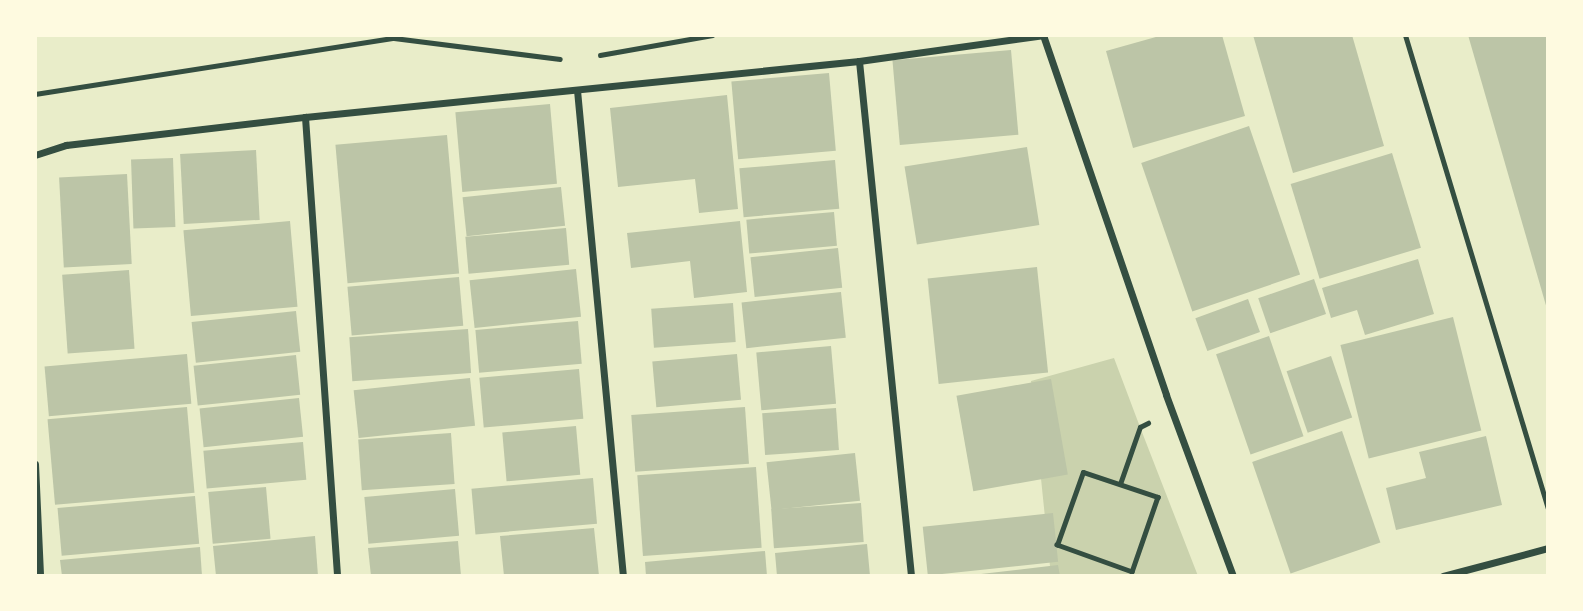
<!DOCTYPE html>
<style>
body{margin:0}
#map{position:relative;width:1583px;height:611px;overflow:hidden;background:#e9edc9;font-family:Quicksand,sans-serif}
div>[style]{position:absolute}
.green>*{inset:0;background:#cad2ad}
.building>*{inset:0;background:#bcc5a7;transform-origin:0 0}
.path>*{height:4.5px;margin:-2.25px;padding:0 2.25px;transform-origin:2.25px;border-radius:2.25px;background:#344e41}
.service>*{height:5px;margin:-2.5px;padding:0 2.5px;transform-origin:2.5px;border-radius:2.5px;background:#344e41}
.minor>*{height:7px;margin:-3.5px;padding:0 3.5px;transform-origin:3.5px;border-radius:3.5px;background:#344e41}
span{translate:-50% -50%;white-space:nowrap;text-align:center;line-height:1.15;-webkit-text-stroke:5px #fefae0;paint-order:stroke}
.frame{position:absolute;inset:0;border:37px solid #fefae0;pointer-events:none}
</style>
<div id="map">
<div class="green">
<i style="clip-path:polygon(1114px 358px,1140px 427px,1198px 576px,1051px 576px,1031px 381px)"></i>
</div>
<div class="building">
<i style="clip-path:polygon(1163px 35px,1222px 35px,1245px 116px,1133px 148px,1106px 51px)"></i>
<i style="clip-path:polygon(1253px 35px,1352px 35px,1384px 146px,1293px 173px)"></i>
<i style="clip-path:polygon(1468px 35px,1548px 35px,1548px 309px,1547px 309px)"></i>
<i style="left:1011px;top:50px;width:85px;height:119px;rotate:85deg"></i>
<i style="left:829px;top:73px;width:78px;height:98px;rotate:85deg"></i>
<i style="clip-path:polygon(727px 95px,738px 209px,699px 213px,695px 179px,618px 187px,610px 108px)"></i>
<i style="left:550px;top:104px;width:80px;height:95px;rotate:85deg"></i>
<i style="left:1249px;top:126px;width:157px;height:114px;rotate:71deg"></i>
<i style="left:447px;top:135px;width:139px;height:112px;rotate:85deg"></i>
<i style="left:1027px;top:147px;width:79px;height:124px;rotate:81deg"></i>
<i style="left:256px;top:150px;width:70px;height:76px;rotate:87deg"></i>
<i style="left:1392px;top:153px;width:99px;height:106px;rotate:73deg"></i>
<i style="left:173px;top:158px;width:69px;height:42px;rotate:88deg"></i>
<i style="left:835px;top:160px;width:49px;height:96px;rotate:85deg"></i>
<i style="left:127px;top:174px;width:90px;height:68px;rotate:87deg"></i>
<i style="left:561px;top:187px;width:39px;height:99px;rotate:84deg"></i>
<i style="left:834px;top:212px;width:34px;height:88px;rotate:85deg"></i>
<i style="left:290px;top:221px;width:86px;height:107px;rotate:85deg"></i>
<i style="clip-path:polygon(740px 221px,747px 292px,694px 298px,690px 261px,631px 268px,627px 233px)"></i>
<i style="left:566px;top:228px;width:37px;height:101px;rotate:85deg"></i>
<i style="left:838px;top:248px;width:40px;height:88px;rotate:84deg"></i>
<i style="clip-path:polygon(1418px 259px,1434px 314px,1365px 335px,1357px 310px,1331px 318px,1322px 288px)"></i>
<i style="left:1037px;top:267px;width:106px;height:110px;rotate:84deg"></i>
<i style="left:576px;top:269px;width:48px;height:107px;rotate:84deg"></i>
<i style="left:129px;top:270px;width:79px;height:67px;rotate:86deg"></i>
<i style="left:459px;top:277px;width:49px;height:112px;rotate:85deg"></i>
<i style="left:1314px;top:279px;width:37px;height:59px;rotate:71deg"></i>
<i style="left:841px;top:292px;width:46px;height:100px;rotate:84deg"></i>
<i style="left:1248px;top:299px;width:35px;height:56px;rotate:70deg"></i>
<i style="left:733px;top:303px;width:39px;height:82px;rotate:86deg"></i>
<i style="left:296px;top:311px;width:41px;height:105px;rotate:84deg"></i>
<i style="left:1453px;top:317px;width:117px;height:116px;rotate:76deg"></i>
<i style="left:578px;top:321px;width:43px;height:103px;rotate:85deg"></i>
<i style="left:468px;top:329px;width:44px;height:119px;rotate:86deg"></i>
<i style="left:1269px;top:336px;width:106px;height:56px;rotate:71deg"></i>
<i style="left:831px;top:346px;width:58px;height:75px;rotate:85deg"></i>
<i style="left:187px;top:354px;width:50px;height:143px;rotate:85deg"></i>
<i style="left:737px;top:354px;width:46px;height:85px;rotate:85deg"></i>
<i style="left:296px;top:355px;width:40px;height:103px;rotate:84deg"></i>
<i style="left:1331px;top:356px;width:65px;height:47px;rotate:71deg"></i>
<i style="left:579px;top:369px;width:50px;height:100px;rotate:85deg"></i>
<i style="left:470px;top:378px;width:48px;height:117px;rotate:84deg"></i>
<i style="left:1051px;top:379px;width:97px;height:96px;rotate:80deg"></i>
<i style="left:299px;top:398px;width:39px;height:100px;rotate:84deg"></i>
<i style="left:187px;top:407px;width:86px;height:140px;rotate:85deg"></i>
<i style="left:745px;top:407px;width:57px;height:114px;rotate:86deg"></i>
<i style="left:836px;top:408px;width:42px;height:74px;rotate:86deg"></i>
<i style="left:576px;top:426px;width:49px;height:74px;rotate:85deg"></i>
<i style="left:1342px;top:431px;width:118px;height:95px;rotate:71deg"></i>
<i style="left:451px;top:433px;width:51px;height:93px;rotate:86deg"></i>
<i style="clip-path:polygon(1486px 436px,1502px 505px,1396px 530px,1386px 488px,1426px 478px,1419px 452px)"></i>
<i style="left:303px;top:442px;width:38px;height:100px;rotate:85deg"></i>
<i style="left:855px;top:453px;width:48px;height:89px;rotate:84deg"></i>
<i style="left:756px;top:467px;width:81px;height:119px;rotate:86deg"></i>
<i style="left:593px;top:478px;width:46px;height:122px;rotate:85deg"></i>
<i style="left:266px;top:487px;width:52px;height:58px;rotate:85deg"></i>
<i style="left:455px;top:489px;width:47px;height:91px;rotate:85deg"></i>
<i style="left:195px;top:496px;width:48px;height:138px;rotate:85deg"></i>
<i style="left:861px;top:503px;width:39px;height:90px;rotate:86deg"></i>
<i style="left:1053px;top:513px;width:49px;height:131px;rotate:84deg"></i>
<i style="clip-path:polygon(594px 528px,599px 576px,504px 576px,500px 536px)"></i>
<i style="clip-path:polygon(315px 536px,318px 576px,216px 576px,213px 546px)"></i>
<i style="clip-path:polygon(458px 541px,461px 576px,371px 576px,368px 548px)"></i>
<i style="clip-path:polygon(867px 544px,870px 576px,777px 576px,775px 553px)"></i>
<i style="clip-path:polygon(200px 547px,202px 576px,62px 576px,60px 560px)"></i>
<i style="clip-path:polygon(765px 551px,767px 576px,646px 576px,645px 562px)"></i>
<i style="clip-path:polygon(1058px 565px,1060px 576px,981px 576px,981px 574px)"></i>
</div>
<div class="path">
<i style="left:600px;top:55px;width:114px;rotate:-10.1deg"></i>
<i style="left:35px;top:94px;width:363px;rotate:-8.9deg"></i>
<i style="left:394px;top:38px;width:167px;rotate:7.2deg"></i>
<i style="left:1083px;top:472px;width:79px;rotate:18.4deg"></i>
<i style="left:1158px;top:497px;width:79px;rotate:109.1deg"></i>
<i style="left:1132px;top:572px;width:80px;rotate:-160.2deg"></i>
<i style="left:1057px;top:545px;width:77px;rotate:-70.4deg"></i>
<i style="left:1120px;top:484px;width:60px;rotate:-70.7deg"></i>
<i style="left:1140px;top:427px;width:9px;rotate:-27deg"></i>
</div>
<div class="service">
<i style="left:1405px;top:35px;width:494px;rotate:73.2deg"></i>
</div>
<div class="minor">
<i style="left:1043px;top:35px;width:380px;rotate:71.1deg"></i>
<i style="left:1166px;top:395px;width:193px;rotate:69.7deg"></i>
<i style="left:859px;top:61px;width:518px;rotate:84.23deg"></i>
<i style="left:577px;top:90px;width:488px;rotate:84.6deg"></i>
<i style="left:305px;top:117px;width:460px;rotate:86deg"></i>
<i style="left:35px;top:155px;width:33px;rotate:-18deg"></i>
<i style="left:66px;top:145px;width:241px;rotate:-6.7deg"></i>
<i style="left:305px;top:117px;width:557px;rotate:-5.77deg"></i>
<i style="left:859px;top:61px;width:187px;rotate:-8deg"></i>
<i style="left:35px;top:464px;width:112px;rotate:87.4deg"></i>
<i style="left:1443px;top:576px;width:109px;rotate:-14.9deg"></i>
</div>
<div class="frame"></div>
</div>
